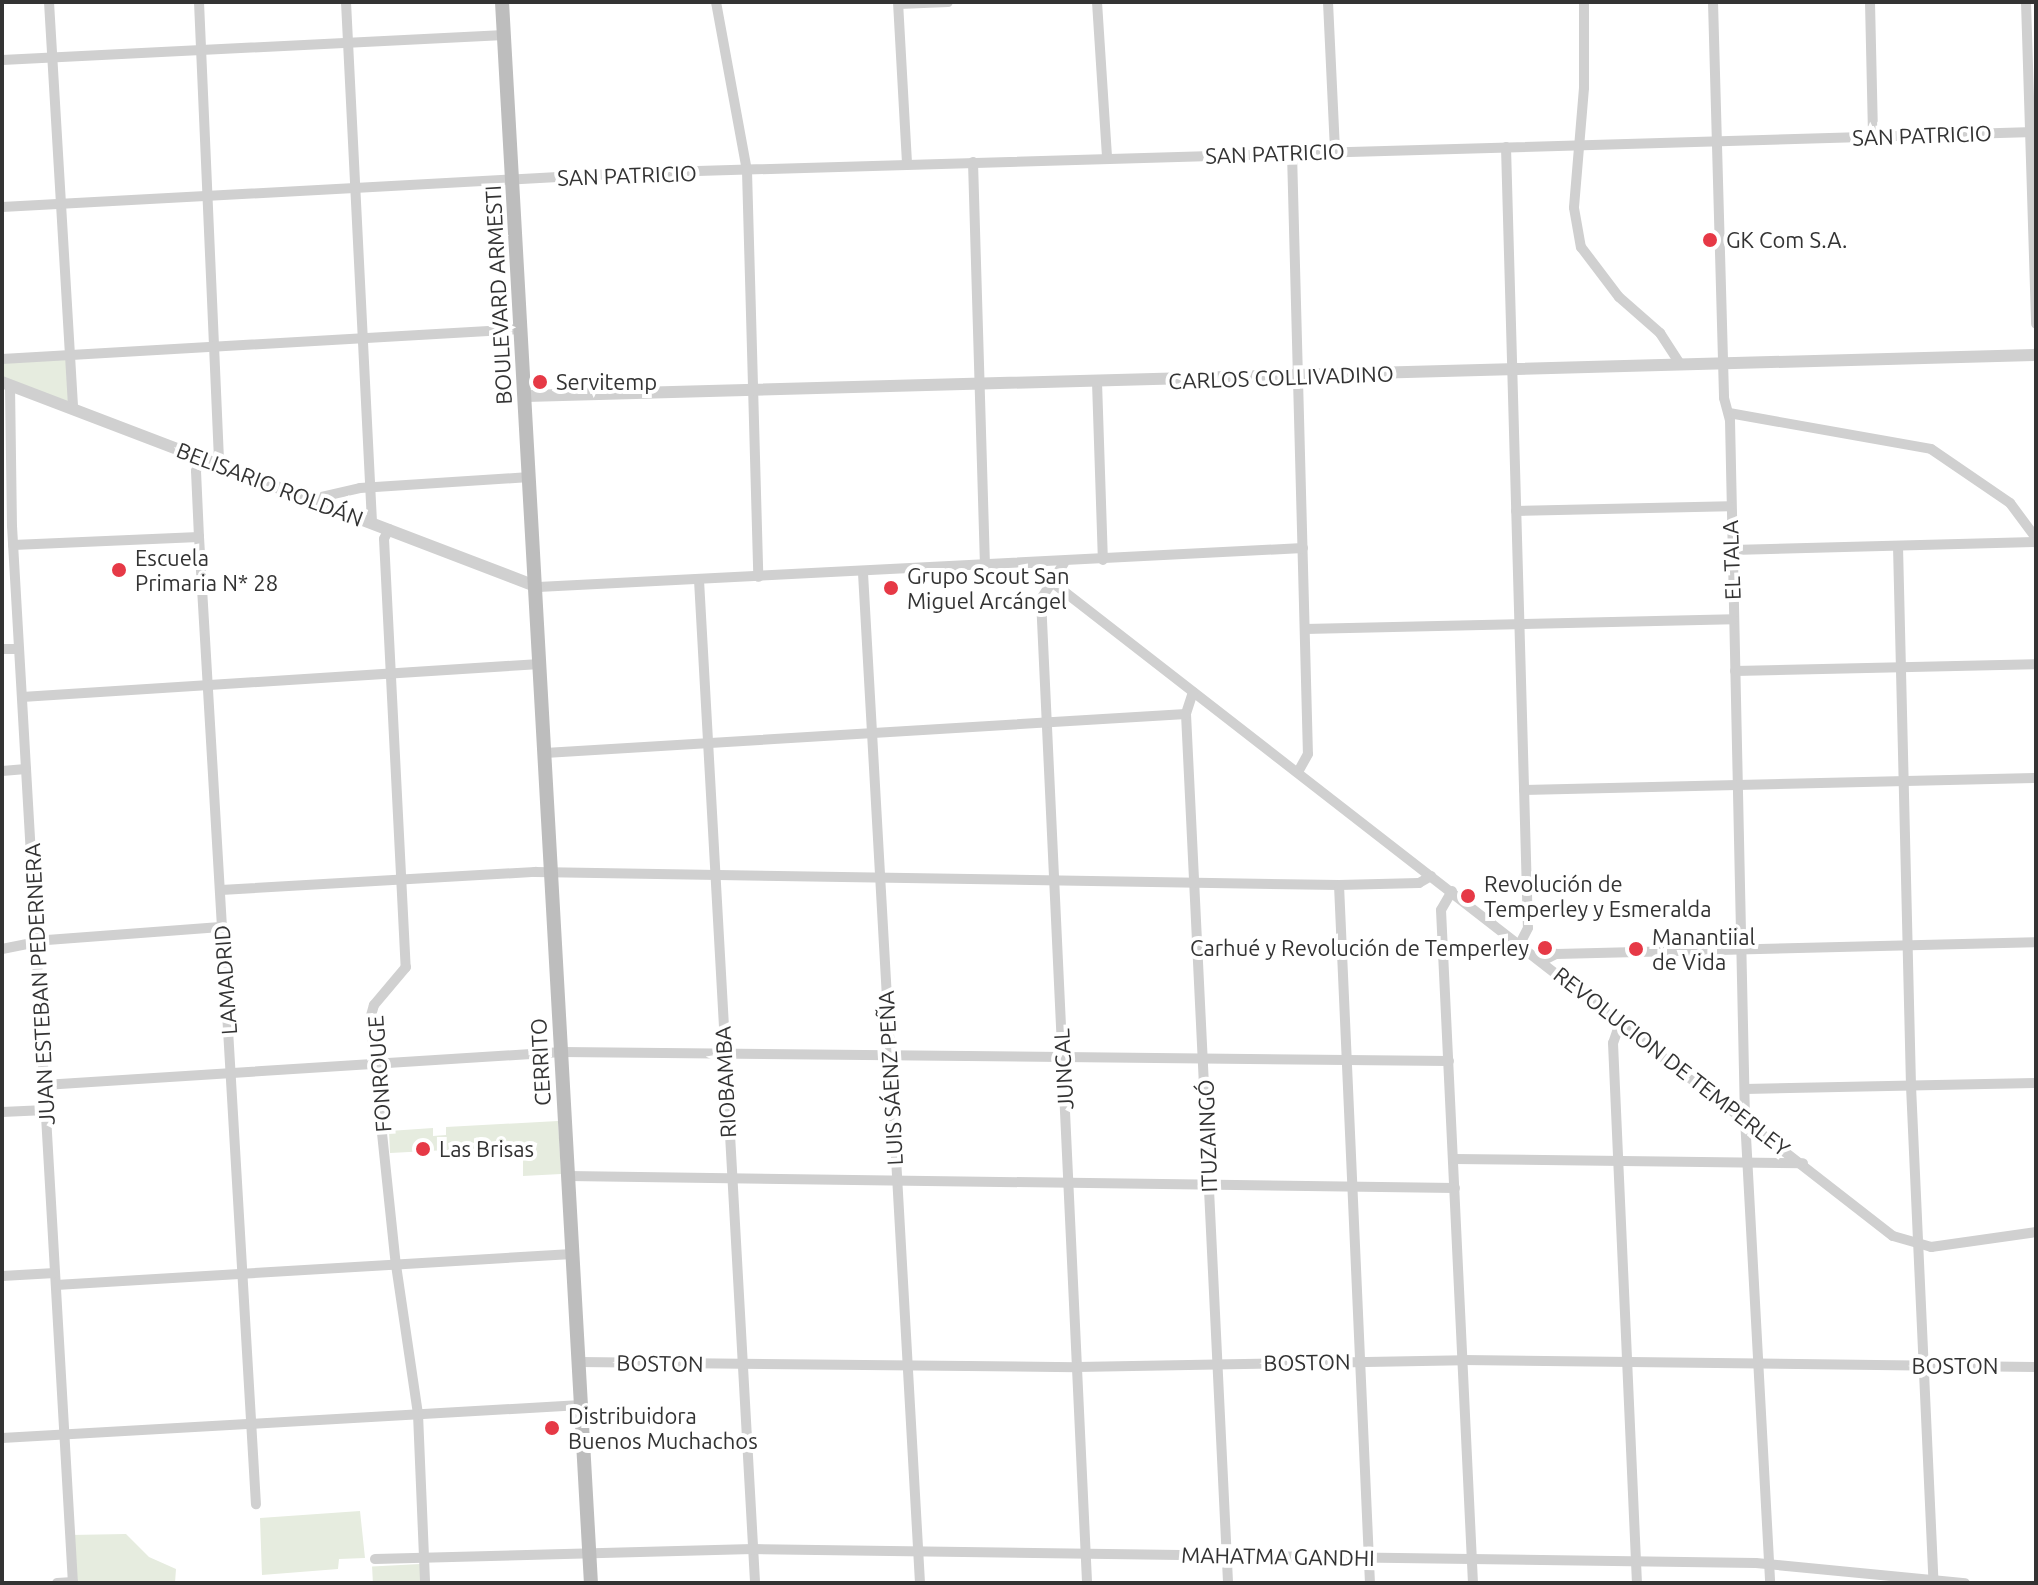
<!DOCTYPE html>
<meta charset="utf-8">
<style>
body{margin:0}
#map{position:relative;width:2038px;height:1585px;overflow:hidden;background:#fff;font-family:Ubuntu,sans-serif}
div>[style]{position:absolute}
.green>*{inset:0;background:#e6ecdf;transform-origin:0 0}
.minor>*{height:10px;margin:-5px;padding:0 5px;transform-origin:5px;border-radius:5px;background:#d0d0d0}
.tertiary>*{height:12px;margin:-6px;padding:0 6px;transform-origin:6px;border-radius:6px;background:#d0d0d0}
.secondary>*{height:14px;margin:-7px;padding:0 7px;transform-origin:7px;border-radius:7px;background:#bdbdbd}
.dots>*{width:22px;height:22px;translate:-50% -50%;box-sizing:border-box;border:4px solid #fff;border-radius:50%}
span{translate:-50% -50%;white-space:nowrap;text-align:center;line-height:1.15;-webkit-text-stroke:8px #fff;paint-order:stroke}
.street-label{font-size:22px;color:#333}
.poi-label{font-size:22px;color:#333}
.left{translate:0 -50%;text-align:left}
.right{translate:-100% -50%;text-align:right}
.frame{position:absolute;inset:0;border:4px solid #333;pointer-events:none}
</style>
<div id="map">
<div class="green">
<i style="clip-path:polygon(72px 354px,73px 409px,2px 382px,2px 359px)"></i>
<i style="clip-path:polygon(558px 1121px,561px 1174px,523px 1176px,523px 1146px,390px 1153px,389px 1131px,433px 1128px,433px 1136px,446px 1135px,446px 1127px)"></i>
<i style="clip-path:polygon(360px 1511px,365px 1558px,339px 1559px,338px 1569px,262px 1575px,260px 1518px)"></i>
<i style="clip-path:polygon(126px 1534px,149px 1557px,176px 1569px,175px 1583px,73px 1583px,70px 1535px)"></i>
<i style="left:420px;top:1564px;width:19px;height:48px;rotate:87deg"></i>
</div>
<div class="minor">
<i style="left:49px;top:2px;width:408px;rotate:86.6deg"></i>
<i style="left:199px;top:2px;width:462px;rotate:87.5deg"></i>
<i style="left:346px;top:2px;width:521px;rotate:87.14deg"></i>
<i style="left:716px;top:2px;width:172px;rotate:79.6deg"></i>
<i style="left:747px;top:171px;width:406px;rotate:88.4deg"></i>
<i style="left:898px;top:2px;width:161px;rotate:86.8deg"></i>
<i style="left:1097px;top:2px;width:156px;rotate:86.3deg"></i>
<i style="left:1328px;top:2px;width:149px;rotate:87.3deg"></i>
<i style="left:1584px;top:2px;width:86px;rotate:90deg"></i>
<i style="left:1584px;top:88px;width:120px;rotate:94.8deg"></i>
<i style="left:1574px;top:208px;width:40px;rotate:80deg"></i>
<i style="left:1581px;top:247px;width:63px;rotate:52.8deg"></i>
<i style="left:1619px;top:297px;width:55px;rotate:41.3deg"></i>
<i style="left:1660px;top:333px;width:38px;rotate:57deg"></i>
<i style="left:1713px;top:2px;width:396px;rotate:88.4deg"></i>
<i style="left:1724px;top:398px;width:23px;rotate:75deg"></i>
<i style="left:1730px;top:420px;width:698px;rotate:88.77deg"></i>
<i style="left:1745px;top:1118px;width:466px;rotate:86.9deg"></i>
<i style="left:1870px;top:2px;width:134px;rotate:88.7deg"></i>
<i style="left:2026px;top:2px;width:322px;rotate:88.2deg"></i>
<i style="left:899px;top:4px;width:49px;rotate:-2.3deg"></i>
<i style="left:2px;top:60px;width:503px;rotate:-2.85deg"></i>
<i style="left:1506px;top:147px;width:781px;rotate:88.39deg"></i>
<i style="left:1528px;top:928px;width:18px;rotate:117deg"></i>
<i style="left:1292px;top:153px;width:601px;rotate:88.48deg"></i>
<i style="left:1308px;top:754px;width:21px;rotate:119deg"></i>
<i style="left:973px;top:162px;width:405px;rotate:88.3deg"></i>
<i style="left:2px;top:207px;width:630px;rotate:-3.09deg"></i>
<i style="left:631px;top:173px;width:1406px;rotate:-1.67deg"></i>
<i style="left:2px;top:359px;width:521px;rotate:-3.3deg"></i>
<i style="left:1097px;top:382px;width:178px;rotate:88.1deg"></i>
<i style="left:10px;top:385px;width:141px;rotate:89.2deg"></i>
<i style="left:12px;top:526px;width:1059px;rotate:86.7deg"></i>
<i style="left:1729px;top:413px;width:205px;rotate:10.1deg"></i>
<i style="left:1931px;top:449px;width:96px;rotate:34.4deg"></i>
<i style="left:2010px;top:503px;width:44px;rotate:53.4deg"></i>
<i style="left:201px;top:458px;width:14px;rotate:111deg"></i>
<i style="left:196px;top:471px;width:66px;rotate:87.4deg"></i>
<i style="left:199px;top:537px;width:969px;rotate:86.63deg"></i>
<i style="left:312px;top:499px;width:49px;rotate:-12.9deg"></i>
<i style="left:360px;top:488px;width:170px;rotate:-3.7deg"></i>
<i style="left:1516px;top:511px;width:213px;rotate:-1.3deg"></i>
<i style="left:389px;top:529px;width:11px;rotate:117deg"></i>
<i style="left:384px;top:539px;width:429px;rotate:87.1deg"></i>
<i style="left:406px;top:967px;width:50px;rotate:130.1deg"></i>
<i style="left:374px;top:1005px;width:15px;rotate:106deg"></i>
<i style="left:370px;top:1019px;width:247px;rotate:84deg"></i>
<i style="left:396px;top:1265px;width:151px;rotate:81.6deg"></i>
<i style="left:418px;top:1414px;width:169px;rotate:87.6deg"></i>
<i style="left:13px;top:545px;width:186px;rotate:-2.5deg"></i>
<i style="left:1898px;top:546px;width:540px;rotate:88.62deg"></i>
<i style="left:1911px;top:1086px;width:498px;rotate:87.4deg"></i>
<i style="left:1732px;top:550px;width:304px;rotate:-1.5deg"></i>
<i style="left:1064px;top:563px;width:43px;rotate:122.6deg"></i>
<i style="left:1041px;top:599px;width:985px;rotate:87.32deg"></i>
<i style="left:1030px;top:565px;width:1093px;rotate:37.87deg"></i>
<i style="left:1893px;top:1236px;width:40px;rotate:16deg"></i>
<i style="left:1931px;top:1247px;width:106px;rotate:-8.1deg"></i>
<i style="left:863px;top:573px;width:1012px;rotate:86.77deg"></i>
<i style="left:699px;top:580px;width:1005px;rotate:86.8deg"></i>
<i style="left:538px;top:587px;width:766px;rotate:-2.92deg"></i>
<i style="left:1305px;top:629px;width:428px;rotate:-1.3deg"></i>
<i style="left:2px;top:649px;width:17px"></i>
<i style="left:1735px;top:671px;width:301px;rotate:-1.3deg"></i>
<i style="left:1193px;top:692px;width:23px;rotate:108deg"></i>
<i style="left:1186px;top:714px;width:870px;rotate:87.23deg"></i>
<i style="left:22px;top:697px;width:519px;rotate:-3.65deg"></i>
<i style="left:545px;top:753px;width:642px;rotate:-3.48deg"></i>
<i style="left:2px;top:771px;width:24px;rotate:-5deg"></i>
<i style="left:1524px;top:790px;width:512px;rotate:-1.34deg"></i>
<i style="left:1339px;top:885px;width:699px;rotate:87.46deg"></i>
<i style="left:221px;top:890px;width:315px;rotate:-3.3deg"></i>
<i style="left:535px;top:872px;width:804px;rotate:0.93deg"></i>
<i style="left:1339px;top:885px;width:80px;rotate:-1.4deg"></i>
<i style="left:1419px;top:883px;width:14px;rotate:-30deg"></i>
<i style="left:1452px;top:891px;width:22px;rotate:120deg"></i>
<i style="left:1441px;top:910px;width:674px;rotate:87.28deg"></i>
<i style="left:2px;top:949px;width:46px;rotate:-11.3deg"></i>
<i style="left:47px;top:940px;width:174px;rotate:-4.3deg"></i>
<i style="left:1542px;top:961px;width:16px;rotate:-27deg"></i>
<i style="left:1556px;top:954px;width:480px;rotate:-1.4deg"></i>
<i style="left:1620px;top:1023px;width:21px;rotate:109deg"></i>
<i style="left:1613px;top:1043px;width:541px;rotate:87.46deg"></i>
<i style="left:44px;top:1085px;width:519px;rotate:-3.65deg"></i>
<i style="left:562px;top:1052px;width:887px;rotate:0.58deg"></i>
<i style="left:1745px;top:1089px;width:291px;rotate:-1.2deg"></i>
<i style="left:2px;top:1112px;width:44px;rotate:-2.6deg"></i>
<i style="left:1455px;top:1159px;width:348px;rotate:0.7deg"></i>
<i style="left:568px;top:1176px;width:887px;rotate:0.78deg"></i>
<i style="left:2px;top:1276px;width:53px;rotate:-3.2deg"></i>
<i style="left:56px;top:1285px;width:517px;rotate:-3.44deg"></i>
<i style="left:579px;top:1362px;width:498px;rotate:0.6deg"></i>
<i style="left:1077px;top:1367px;width:386px;rotate:-1deg"></i>
<i style="left:1463px;top:1360px;width:573px;rotate:0.7deg"></i>
<i style="left:2px;top:1438px;width:580px;rotate:-3.26deg"></i>
<i style="left:375px;top:1559px;width:378px;rotate:-1.5deg"></i>
<i style="left:753px;top:1549px;width:1003px;rotate:0.8deg"></i>
<i style="left:1756px;top:1563px;width:210px;rotate:5.5deg"></i>
<i style="left:57px;top:1583px;width:16px;rotate:-4deg"></i>
</div>
<div class="tertiary">
<i style="left:2px;top:382px;width:574px;rotate:20.93deg"></i>
<i style="left:526px;top:396px;width:1511px;rotate:-1.56deg"></i>
</div>
<div class="secondary">
<i style="left:502px;top:2px;width:1584px;rotate:86.78deg"></i>
</div>
<div class="dots">
<i style="left:1710px;top:240px;background:#e63946"></i>
<i style="left:540px;top:382px;background:#e63946"></i>
<i style="left:119px;top:570px;background:#e63946"></i>
<i style="left:891px;top:588px;background:#e63946"></i>
<i style="left:1468px;top:896px;background:#e63946"></i>
<i style="left:1545px;top:948px;background:#e63946"></i>
<i style="left:1636px;top:949px;background:#e63946"></i>
<i style="left:423px;top:1149px;background:#e63946"></i>
<i style="left:552px;top:1428px;background:#e63946"></i>
</div>
<div class="street-label">
<span style="left:1922px;top:135px;rotate:-2deg">SAN PATRICIO</span>
<span style="left:1275px;top:153px;rotate:-2deg">SAN PATRICIO</span>
<span style="left:627px;top:175px;rotate:-2deg">SAN PATRICIO</span>
<span style="left:498px;top:295px;rotate:-93deg">BOULEVARD ARMESTI</span>
<span style="left:1281px;top:377px;rotate:-2deg">CARLOS COLLIVADINO</span>
<span style="left:270px;top:484px;rotate:21deg">BELISARIO ROLDÁN</span>
<span style="left:1731px;top:560px;rotate:-92deg">EL TALA</span>
<span style="left:225px;top:980px;rotate:-94deg">LAMADRID</span>
<span style="left:39px;top:984px;rotate:-93deg">JUAN ESTEBAN PEDERNERA</span>
<span style="left:1672px;top:1061px;rotate:38deg">REVOLUCION DE TEMPERLEY</span>
<span style="left:540px;top:1062px;rotate:-93deg">CERRITO</span>
<span style="left:1063px;top:1069px;rotate:-93deg">JUNCAL</span>
<span style="left:379px;top:1074px;rotate:-94deg">FONROUGE</span>
<span style="left:890px;top:1078px;rotate:-93deg">LUIS SÁENZ PEÑA</span>
<span style="left:725px;top:1082px;rotate:-93deg">RIOBAMBA</span>
<span style="left:1207px;top:1136px;rotate:-92deg">ITUZAINGÓ</span>
<span style="left:1307px;top:1362px;rotate:-1deg">BOSTON</span>
<span style="left:660px;top:1363px;rotate:1deg">BOSTON</span>
<span style="left:1955px;top:1366px">BOSTON</span>
<span style="left:1278px;top:1556px;rotate:1deg">MAHATMA GANDHI</span>
</div>
<div class="poi-label">
<span class="left" style="left:1726px;top:240px">GK Com S.A.</span>
<span class="left" style="left:556px;top:382px">Servitemp</span>
<span class="left" style="left:135px;top:570px">Escuela<br>Primaria N* 28</span>
<span class="left" style="left:907px;top:588px">Grupo Scout San<br>Miguel Arcángel</span>
<span class="left" style="left:1484px;top:896px">Revolución de<br>Temperley y Esmeralda</span>
<span class="left" style="left:1652px;top:949px">Manantiial<br>de Vida</span>
<span class="right" style="left:1529px;top:948px">Carhué y Revolución de Temperley</span>
<span class="left" style="left:439px;top:1149px">Las Brisas</span>
<span class="left" style="left:568px;top:1428px">Distribuidora<br>Buenos Muchachos</span>
</div>
<div class="frame"></div>
</div>
